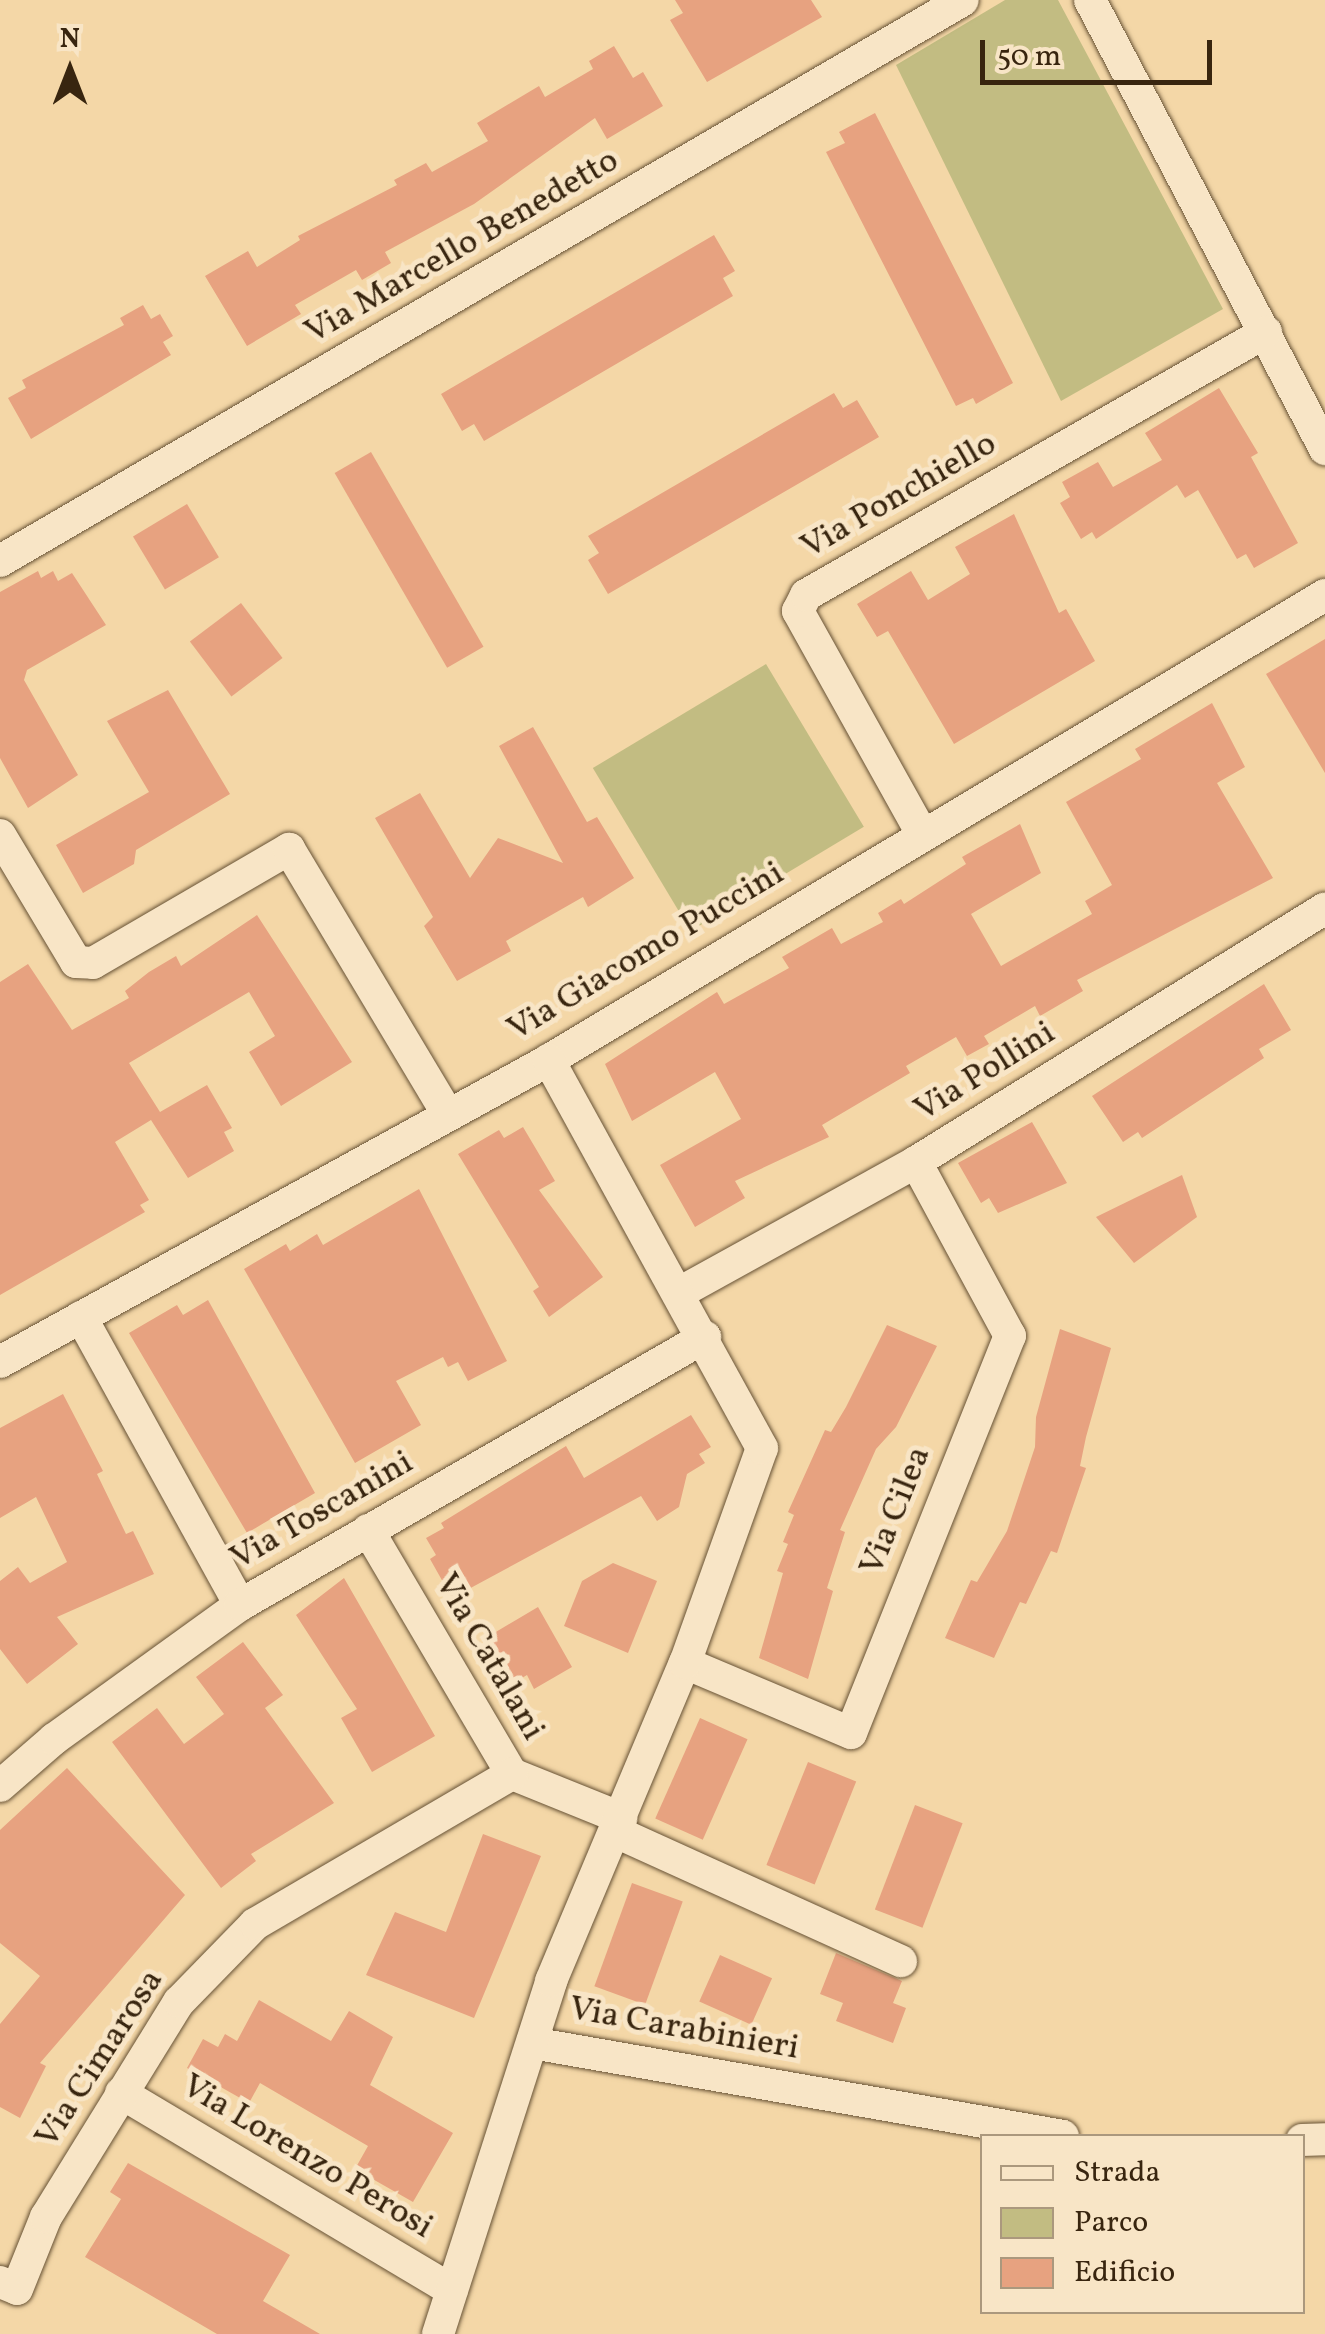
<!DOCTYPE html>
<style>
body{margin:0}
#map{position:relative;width:1325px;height:2334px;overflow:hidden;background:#f4d7a7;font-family:Vollkorn,serif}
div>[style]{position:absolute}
.green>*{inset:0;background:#c2bc82;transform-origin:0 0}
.building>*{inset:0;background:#e7a280;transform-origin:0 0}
.roads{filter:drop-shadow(0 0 2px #675235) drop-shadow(0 0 2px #675235)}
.minor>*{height:32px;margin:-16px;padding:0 16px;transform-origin:16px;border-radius:16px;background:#f8e5c6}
span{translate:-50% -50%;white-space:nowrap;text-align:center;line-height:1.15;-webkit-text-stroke:10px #f8e5c6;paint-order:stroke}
.street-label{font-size:35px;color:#38250f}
.legend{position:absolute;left:980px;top:2134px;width:325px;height:180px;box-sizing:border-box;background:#f8e5c6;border:2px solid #ab987d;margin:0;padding:12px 18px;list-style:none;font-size:30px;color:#38250f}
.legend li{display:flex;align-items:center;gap:20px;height:50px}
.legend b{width:50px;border:2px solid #ab987d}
.north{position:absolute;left:20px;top:20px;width:100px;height:100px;-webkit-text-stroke:8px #f8e5c6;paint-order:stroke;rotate:0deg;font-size:28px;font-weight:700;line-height:40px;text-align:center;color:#38250f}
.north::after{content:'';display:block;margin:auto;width:35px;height:45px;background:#38250f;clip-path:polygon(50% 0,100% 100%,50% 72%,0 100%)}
.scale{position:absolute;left:980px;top:40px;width:232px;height:45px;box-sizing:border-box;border:5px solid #38250f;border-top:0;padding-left:12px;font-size:30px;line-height:35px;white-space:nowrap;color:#38250f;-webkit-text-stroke:8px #f8e5c6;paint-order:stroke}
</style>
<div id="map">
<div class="green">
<i style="clip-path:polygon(1005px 0,1058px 0,1223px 309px,1061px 401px,896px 65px)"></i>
<i style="left:766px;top:664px;width:190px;height:202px;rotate:59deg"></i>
</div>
<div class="building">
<i style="clip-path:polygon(675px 0,811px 0,822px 17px,707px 82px,670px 20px,683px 13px)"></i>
<i style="clip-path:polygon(614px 46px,633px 78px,643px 72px,663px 106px,607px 139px,595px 118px,474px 204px,385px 252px,391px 263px,362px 280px,356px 270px,295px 305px,301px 314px,247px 346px,205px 276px,248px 251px,257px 267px,300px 240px,298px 236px,397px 185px,394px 180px,426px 163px,432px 172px,488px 141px,477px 123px,539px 86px,545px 97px,593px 69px,589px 61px)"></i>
<i style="clip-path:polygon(875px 113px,1013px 383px,976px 404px,973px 398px,956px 406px,826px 152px,845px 143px,839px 132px)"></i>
<i style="clip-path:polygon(714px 235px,735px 271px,723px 278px,733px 296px,484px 441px,474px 424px,462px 431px,441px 394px)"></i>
<i style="clip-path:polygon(143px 305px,151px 319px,160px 314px,173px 336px,163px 342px,171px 355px,31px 439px,8px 398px,26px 388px,22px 380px,124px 325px,120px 318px)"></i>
<i style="clip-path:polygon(1219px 388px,1258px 453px,1251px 457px,1298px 543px,1254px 568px,1246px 554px,1237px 559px,1198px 490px,1185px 498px,1177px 485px,1096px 539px,1092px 532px,1081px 539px,1060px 503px,1070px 497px,1062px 482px,1098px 462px,1113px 487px,1162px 460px,1145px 433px)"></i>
<i style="clip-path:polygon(834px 393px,843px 408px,857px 400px,879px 437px,608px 594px,588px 560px,599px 553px,588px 536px)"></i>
<i style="left:371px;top:452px;width:225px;height:42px;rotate:60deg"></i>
<i style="left:187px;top:504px;width:62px;height:63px;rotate:59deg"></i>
<i style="clip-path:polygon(1014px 514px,1059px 613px,1066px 609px,1095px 661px,954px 744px,888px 631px,877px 637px,857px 604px,911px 571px,928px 600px,970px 574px,955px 547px)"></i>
<i style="clip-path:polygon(38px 571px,41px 578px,53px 571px,58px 581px,72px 573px,106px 625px,27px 670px,24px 680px,78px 775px,28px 808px,0 758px,0 592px)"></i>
<i style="left:241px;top:603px;width:69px;height:64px;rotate:53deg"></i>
<i style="clip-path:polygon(1325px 639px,1325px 773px,1266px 674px)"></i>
<i style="clip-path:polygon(168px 690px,230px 794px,136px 850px,134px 864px,83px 893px,56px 845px,149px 792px,107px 721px)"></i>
<i style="clip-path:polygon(1212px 703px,1245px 767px,1217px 783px,1273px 878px,1077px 980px,1083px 991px,1040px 1016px,1035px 1006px,984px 1036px,989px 1044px,967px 1056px,956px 1037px,906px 1066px,910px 1073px,822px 1125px,829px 1137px,735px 1181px,745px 1198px,695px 1227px,660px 1165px,741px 1119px,715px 1072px,632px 1121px,605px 1064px,717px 992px,724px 1004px,789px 968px,782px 957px,832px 928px,841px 944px,883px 922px,878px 913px,901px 899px,904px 904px,966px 864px,962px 857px,1020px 824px,1041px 873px,971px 914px,1001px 966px,1092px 914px,1085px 901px,1112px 885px,1066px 802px,1141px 759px,1135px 749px)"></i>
<i style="clip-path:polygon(533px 727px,587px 822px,597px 817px,634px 878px,588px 907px,583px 897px,506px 941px,511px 951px,457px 981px,424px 926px,433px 917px,375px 818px,420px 793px,470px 878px,498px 838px,563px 863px,499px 746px)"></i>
<i style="clip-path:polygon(257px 915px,352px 1062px,281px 1106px,249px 1052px,275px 1036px,249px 992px,129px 1063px,160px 1112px,207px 1085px,232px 1128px,224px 1132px,234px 1151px,188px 1178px,151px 1120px,115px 1142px,149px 1200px,140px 1205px,145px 1212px,0 1295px,0 982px,28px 964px,72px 1030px,129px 998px,125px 991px,149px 972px,176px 956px,181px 966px)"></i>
<i style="clip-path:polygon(1264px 984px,1291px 1030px,1259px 1049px,1264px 1058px,1142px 1138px,1138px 1132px,1123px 1142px,1092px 1096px)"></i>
<i style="clip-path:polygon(1032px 1122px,1067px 1183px,998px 1213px,989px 1198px,981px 1203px,958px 1163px)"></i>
<i style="clip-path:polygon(523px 1127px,555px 1181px,539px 1190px,603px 1277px,549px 1317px,533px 1291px,539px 1287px,458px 1154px,499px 1130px,504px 1138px)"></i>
<i style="clip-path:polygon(1182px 1175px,1197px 1217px,1134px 1263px,1096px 1217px)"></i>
<i style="clip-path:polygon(419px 1189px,507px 1361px,468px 1381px,458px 1362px,448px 1367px,443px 1357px,396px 1381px,421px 1425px,355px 1463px,244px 1269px,286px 1244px,290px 1251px,317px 1234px,323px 1245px)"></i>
<i style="clip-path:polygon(208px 1300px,315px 1493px,247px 1533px,129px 1333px,177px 1305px,183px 1315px)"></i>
<i style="clip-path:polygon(887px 1325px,937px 1346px,896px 1427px,876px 1449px,840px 1530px,845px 1532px,827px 1588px,833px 1591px,808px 1679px,759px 1658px,783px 1573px,777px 1571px,788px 1544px,783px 1542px,794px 1515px,788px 1512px,825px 1430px,831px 1432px,846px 1407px)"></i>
<i style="clip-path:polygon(1060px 1329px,1111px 1348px,1086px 1437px,1080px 1466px,1086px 1468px,1057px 1553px,1051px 1551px,1026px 1604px,1020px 1602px,994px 1658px,945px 1638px,971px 1580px,977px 1582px,1007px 1531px,1035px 1447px,1036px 1417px)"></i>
<i style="clip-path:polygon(63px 1394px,103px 1471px,97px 1474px,126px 1534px,133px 1531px,154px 1574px,57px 1617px,78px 1644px,27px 1684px,0 1649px,0 1581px,18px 1567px,30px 1583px,67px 1562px,36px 1497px,0 1518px,0 1428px)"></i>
<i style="clip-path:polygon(691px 1415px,711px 1447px,699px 1454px,705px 1463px,687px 1474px,679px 1507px,657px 1521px,641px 1496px,452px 1598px,430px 1559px,436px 1555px,426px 1538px,444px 1528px,441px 1523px,566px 1446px,584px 1478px)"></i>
<i style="clip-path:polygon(613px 1563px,657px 1581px,628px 1653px,564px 1626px,582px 1581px)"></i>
<i style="clip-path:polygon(344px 1578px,435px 1736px,372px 1772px,341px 1718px,357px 1709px,296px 1615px)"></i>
<i style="clip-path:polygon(538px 1607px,572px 1667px,534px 1689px,527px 1675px,510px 1685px,484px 1639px)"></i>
<i style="clip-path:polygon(243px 1642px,283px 1695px,265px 1708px,334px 1803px,251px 1854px,256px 1861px,221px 1888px,112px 1742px,157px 1708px,184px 1744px,224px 1714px,196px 1677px)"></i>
<i style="left:700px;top:1718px;width:52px;height:110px;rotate:24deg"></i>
<i style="left:808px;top:1762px;width:52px;height:111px;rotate:22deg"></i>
<i style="clip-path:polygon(67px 1768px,185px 1895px,40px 2063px,46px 2066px,20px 2118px,0 2107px,0 2024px,40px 1976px,0 1943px,0 1830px)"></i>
<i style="left:915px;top:1805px;width:51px;height:112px;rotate:21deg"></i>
<i style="clip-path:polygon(483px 1834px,541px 1856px,474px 2018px,366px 1975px,395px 1912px,446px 1932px)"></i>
<i style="left:632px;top:1883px;width:54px;height:110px;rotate:20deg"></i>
<i style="clip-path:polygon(836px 1953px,902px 1981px,893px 2003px,906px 2008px,893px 2043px,836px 2021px,843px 2003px,820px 1994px)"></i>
<i style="left:720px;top:1955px;width:57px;height:51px;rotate:24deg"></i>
<i style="clip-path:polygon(259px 2000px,331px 2041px,349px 2011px,393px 2037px,370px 2085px,453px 2133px,413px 2202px,355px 2169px,368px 2146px,260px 2083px,249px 2103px,187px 2068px,203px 2039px,218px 2047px,225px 2034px,237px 2041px)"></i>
<i style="clip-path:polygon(128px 2163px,290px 2255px,263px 2301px,320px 2334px,217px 2334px,85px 2257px,121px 2199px,110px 2192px)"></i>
</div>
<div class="roads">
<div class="minor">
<i style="left:1090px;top:0;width:507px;rotate:62.37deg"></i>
<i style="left:0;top:561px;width:1114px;rotate:-30.22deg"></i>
<i style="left:921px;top:832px;width:253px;rotate:-119.1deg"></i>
<i style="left:798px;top:611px;width:18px;rotate:-63deg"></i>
<i style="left:806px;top:595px;width:530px;rotate:-29.76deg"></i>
<i style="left:0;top:835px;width:148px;rotate:59.1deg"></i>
<i style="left:76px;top:962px;width:17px;rotate:3deg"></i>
<i style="left:93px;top:963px;width:227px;rotate:-30.2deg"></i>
<i style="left:289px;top:849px;width:310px;rotate:59.1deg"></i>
<i style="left:679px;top:1293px;width:271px;rotate:-28.9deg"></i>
<i style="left:916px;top:1162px;width:481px;rotate:-31.8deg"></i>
<i style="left:81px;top:1317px;width:329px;rotate:61.1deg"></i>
<i style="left:0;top:1362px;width:627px;rotate:-28.81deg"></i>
<i style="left:549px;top:1060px;width:905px;rotate:-30.93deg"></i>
<i style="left:368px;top:1530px;width:283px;rotate:59.5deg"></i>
<i style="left:512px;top:1774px;width:118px;rotate:22deg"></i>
<i style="left:685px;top:1663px;width:180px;rotate:22.9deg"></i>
<i style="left:851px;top:1733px;width:428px;rotate:-68.2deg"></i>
<i style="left:1010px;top:1336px;width:198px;rotate:-118.4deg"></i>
<i style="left:0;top:1786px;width:72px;rotate:-41deg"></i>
<i style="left:54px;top:1739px;width:229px;rotate:-35.8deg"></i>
<i style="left:240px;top:1605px;width:537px;rotate:-29.96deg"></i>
<i style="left:616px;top:1832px;width:313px;rotate:24.4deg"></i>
<i style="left:532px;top:2043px;width:539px;rotate:9.93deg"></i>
<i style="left:121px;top:2093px;width:385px;rotate:30.8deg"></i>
<i style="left:1302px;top:2140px;width:23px;rotate:-2deg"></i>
<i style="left:0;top:2282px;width:18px;rotate:22deg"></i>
<i style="left:17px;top:2289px;width:78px;rotate:-68.1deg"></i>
<i style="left:46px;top:2217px;width:253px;rotate:-58.3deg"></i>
<i style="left:179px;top:2002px;width:109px;rotate:-45.7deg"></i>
<i style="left:255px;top:1924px;width:298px;rotate:-30.3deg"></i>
<i style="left:438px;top:2334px;width:371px;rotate:-72.2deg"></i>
<i style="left:551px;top:1981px;width:345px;rotate:-67.2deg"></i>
<i style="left:685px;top:1663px;width:228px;rotate:-70.3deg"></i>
<i style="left:762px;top:1448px;width:443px;rotate:-118.8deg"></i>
</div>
</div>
<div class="street-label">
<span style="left:462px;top:247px;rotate:-30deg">Via Marcello Benedetto</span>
<span style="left:899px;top:496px;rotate:-30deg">Via Ponchiello</span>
<span style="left:646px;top:952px;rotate:-31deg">Via Giacomo Puccini</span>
<span style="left:985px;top:1072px;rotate:-32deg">Via Pollini</span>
<span style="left:322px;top:1511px;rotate:-30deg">Via Toscanini</span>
<span style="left:896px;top:1511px;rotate:-68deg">Via Cilea</span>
<span style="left:489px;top:1657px;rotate:60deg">Via Catalani</span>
<span style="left:684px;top:2029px;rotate:10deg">Via Carabinieri</span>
<span style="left:100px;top:2059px;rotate:-57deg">Via Cimarosa</span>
<span style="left:307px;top:2157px;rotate:31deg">Via Lorenzo Perosi</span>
</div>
<ul class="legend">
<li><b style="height:12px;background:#f8e5c6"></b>Strada</li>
<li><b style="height:28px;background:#c2bc82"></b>Parco</li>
<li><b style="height:28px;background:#e7a280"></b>Edificio</li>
</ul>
<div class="north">N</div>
<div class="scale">50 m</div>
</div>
